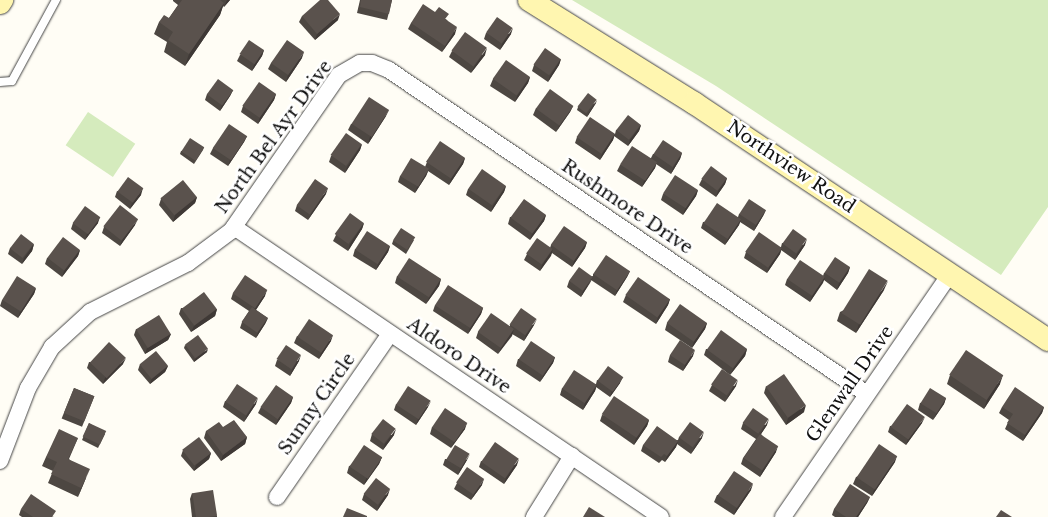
<!DOCTYPE html>
<style>
body{margin:0}
#map{position:relative;width:1048px;height:517px;overflow:hidden;background:#fffdf5;font-family:"Libre Baskerville",serif}
div>[style]{position:absolute}
.green>*{inset:0;background:#d5ebbd;transform-origin:0 0}
.roads{filter:drop-shadow(0 0 1px #444) drop-shadow(0 0 1px #444)}
.lane>*{height:8px;margin:-4px;padding:0 4px;transform-origin:4px;border-radius:4px;background:#fff}
.street>*{height:16px;margin:-8px;padding:0 8px;transform-origin:8px;border-radius:8px;background:#fff}
.secondary>*{height:22px;margin:-11px;padding:0 11px;transform-origin:11px;border-radius:11px;background:#fff6b0}
.wall>*{inset:0;background:#4d4742;transform-origin:0 0}
.shaded-wall>*{inset:0;background:#3f3936}
.building>*{inset:0;background:#5a524d;transform-origin:0 0}
span{translate:-50% -50%;white-space:nowrap;text-align:center;line-height:1.15;-webkit-text-stroke:5px #fff;paint-order:stroke}
.street-label{font-size:18px;color:#111}
</style>
<div id="map">
<div class="green">
<i style="clip-path:polygon(572px 0,1048px 0,1048px 207px,1001px 275px,716px 86px)"></i>
<i style="left:88px;top:112px;width:57px;height:40px;rotate:34deg"></i>
</div>
<div class="roads">
<div class="lane">
<i style="left:0;top:82px;width:12px;rotate:-5deg"></i>
<i style="left:12px;top:81px;width:92px;rotate:-61.5deg"></i>
</div>
<div class="street">
<i style="left:234px;top:227px;width:516px;rotate:34.18deg"></i>
<i style="left:0;top:461px;width:78px;rotate:-69deg"></i>
<i style="left:28px;top:388px;width:48px;rotate:-59.7deg"></i>
<i style="left:52px;top:347px;width:52px;rotate:-42.6deg"></i>
<i style="left:90px;top:312px;width:110px;rotate:-26.6deg"></i>
<i style="left:188px;top:263px;width:54px;rotate:-36.7deg"></i>
<i style="left:231px;top:231px;width:190px;rotate:-55.3deg"></i>
<i style="left:339px;top:75px;width:24px;rotate:-30deg"></i>
<i style="left:360px;top:63px;width:12px"></i>
<i style="left:372px;top:63px;width:18px;rotate:22deg"></i>
<i style="left:389px;top:70px;width:577px;rotate:34.13deg"></i>
<i style="left:277px;top:497px;width:198px;rotate:-55.3deg"></i>
<i style="left:534px;top:517px;width:72px;rotate:-58.1deg"></i>
<i style="left:783px;top:517px;width:296px;rotate:-55.5deg"></i>
</div>
<div class="secondary">
<i style="left:529px;top:0;width:195px;rotate:32deg"></i>
<i style="left:694px;top:103px;width:426px;rotate:33.8deg"></i>
<i style="left:0;top:3px;width:4px;rotate:-56deg"></i>
</div>
</div>
<div class="wall">
<i style="clip-path:polygon(173px 0,230px 0,224px 7px,223px 6px,220px 15px,185px 66px,164px 52px,167px 42px,154px 34px,159px 22px,169px 18px,178px 5px,173px 1px)"></i>
<i style="clip-path:polygon(360px 0,392px 0,387px 20px,357px 13px)"></i>
<i style="clip-path:polygon(435px 12px,447px 20px,455px 34px,442px 52px,408px 29px,411px 23px)"></i>
<i style="clip-path:polygon(302px 16px,338px 20px,315px 40px,299px 22px)"></i>
<i style="clip-path:polygon(486px 33px,511px 34px,500px 50px,484px 39px)"></i>
<i style="clip-path:polygon(264px 50px,262px 56px,252px 71px,237px 61px,240px 55px)"></i>
<i style="clip-path:polygon(452px 51px,485px 55px,471px 73px,449px 57px)"></i>
<i style="clip-path:polygon(302px 58px,286px 82px,268px 69px,271px 63px)"></i>
<i style="clip-path:polygon(561px 59px,559px 65px,548px 82px,532px 71px,534px 65px)"></i>
<i style="clip-path:polygon(530px 77px,528px 83px,515px 102px,490px 86px,493px 79px)"></i>
<i style="clip-path:polygon(233px 90px,230px 96px,220px 111px,205px 100px,207px 94px)"></i>
<i style="clip-path:polygon(276px 94px,274px 100px,258px 124px,241px 112px,243px 106px)"></i>
<i style="clip-path:polygon(596px 103px,587px 117px,577px 110px,578px 107px)"></i>
<i style="clip-path:polygon(573px 106px,570px 112px,556px 132px,533px 115px,536px 108px)"></i>
<i style="clip-path:polygon(386px 116px,368px 144px,348px 130px,351px 124px)"></i>
<i style="clip-path:polygon(641px 125px,639px 131px,628px 146px,614px 136px,613px 140px,600px 160px,575px 143px,577px 137px,615px 134px,616px 130px)"></i>
<i style="clip-path:polygon(247px 136px,244px 142px,228px 166px,210px 154px,213px 148px)"></i>
<i style="clip-path:polygon(362px 144px,360px 150px,345px 173px,329px 162px,331px 156px)"></i>
<i style="clip-path:polygon(204px 147px,203px 150px,194px 164px,180px 154px,181px 151px)"></i>
<i style="clip-path:polygon(682px 153px,680px 159px,671px 174px,656px 164px,655px 168px,642px 187px,617px 171px,620px 165px,651px 158px,653px 154px)"></i>
<i style="clip-path:polygon(465px 158px,463px 164px,449px 185px,428px 171px,426px 176px,415px 193px,398px 182px,400px 176px,425px 167px,427px 162px)"></i>
<i style="clip-path:polygon(727px 178px,725px 184px,716px 197px,699px 185px,702px 179px)"></i>
<i style="clip-path:polygon(506px 186px,504px 192px,491px 212px,466px 195px,468px 189px)"></i>
<i style="clip-path:polygon(698px 190px,696px 196px,683px 215px,661px 200px,663px 194px)"></i>
<i style="clip-path:polygon(117px 191px,141px 195px,130px 209px,115px 197px)"></i>
<i style="clip-path:polygon(326px 194px,308px 220px,295px 211px,297px 205px)"></i>
<i style="clip-path:polygon(197px 197px,195px 203px,173px 222px,159px 205px,161px 199px)"></i>
<i style="clip-path:polygon(766px 210px,763px 216px,754px 231px,740px 222px,739px 225px,725px 245px,701px 228px,703px 222px,738px 217px,739px 214px)"></i>
<i style="clip-path:polygon(546px 215px,544px 221px,530px 240px,508px 224px,510px 217px)"></i>
<i style="clip-path:polygon(73px 223px,98px 223px,85px 240px,71px 229px)"></i>
<i style="clip-path:polygon(364px 223px,362px 229px,348px 251px,333px 241px,336px 235px)"></i>
<i style="clip-path:polygon(135px 225px,120px 246px,102px 233px,104px 227px)"></i>
<i style="clip-path:polygon(414px 240px,406px 254px,392px 244px,393px 241px)"></i>
<i style="clip-path:polygon(587px 242px,585px 248px,572px 267px,552px 253px,540px 271px,524px 260px,527px 254px,550px 248px,551px 245px)"></i>
<i style="clip-path:polygon(782px 243px,805px 245px,795px 260px,781px 250px,780px 254px,767px 273px,744px 258px,746px 252px,781px 247px)"></i>
<i style="clip-path:polygon(34px 244px,32px 251px,22px 264px,8px 254px,10px 248px)"></i>
<i style="clip-path:polygon(390px 246px,388px 252px,376px 270px,353px 256px,355px 249px)"></i>
<i style="clip-path:polygon(80px 250px,78px 256px,62px 277px,45px 264px,47px 258px)"></i>
<i style="clip-path:polygon(850px 267px,848px 273px,837px 290px,824px 280px,810px 302px,785px 285px,787px 279px,823px 276px,824px 273px)"></i>
<i style="clip-path:polygon(630px 271px,627px 277px,615px 296px,591px 280px,581px 297px,567px 287px,569px 281px,593px 276px,593px 274px)"></i>
<i style="clip-path:polygon(397px 276px,441px 279px,439px 286px,426px 304px,395px 283px)"></i>
<i style="clip-path:polygon(36px 288px,34px 294px,18px 318px,0 306px,2px 300px)"></i>
<i style="clip-path:polygon(884px 290px,856px 333px,837px 321px,840px 312px)"></i>
<i style="clip-path:polygon(233px 293px,265px 296px,256px 310px,268px 318px,265px 324px,256px 338px,240px 328px,242px 322px,249px 311px,231px 299px)"></i>
<i style="clip-path:polygon(626px 295px,670px 299px,668px 305px,656px 324px,623px 302px)"></i>
<i style="clip-path:polygon(435px 305px,483px 308px,481px 314px,468px 334px,433px 311px)"></i>
<i style="clip-path:polygon(181px 308px,217px 309px,215px 316px,191px 332px,179px 314px)"></i>
<i style="clip-path:polygon(667px 323px,707px 323px,705px 329px,692px 348px,665px 330px)"></i>
<i style="clip-path:polygon(510px 325px,534px 325px,524px 341px,512px 334px,498px 354px,476px 338px,478px 332px,510px 326px)"></i>
<i style="clip-path:polygon(136px 329px,171px 334px,168px 340px,145px 354px,134px 335px)"></i>
<i style="clip-path:polygon(297px 336px,331px 341px,319px 359px,294px 343px)"></i>
<i style="clip-path:polygon(185px 345px,207px 352px,194px 362px,184px 348px)"></i>
<i style="clip-path:polygon(706px 349px,747px 349px,745px 356px,730px 375px,704px 355px)"></i>
<i style="clip-path:polygon(670px 355px,693px 356px,683px 371px,668px 362px)"></i>
<i style="clip-path:polygon(555px 357px,553px 363px,540px 382px,516px 366px,518px 359px)"></i>
<i style="clip-path:polygon(277px 360px,299px 361px,290px 376px,275px 366px)"></i>
<i style="clip-path:polygon(89px 362px,123px 364px,103px 384px,87px 368px)"></i>
<i style="clip-path:polygon(140px 364px,168px 366px,165px 372px,150px 384px,138px 370px)"></i>
<i style="clip-path:polygon(950px 375px,1000px 384px,984px 409px,947px 384px)"></i>
<i style="clip-path:polygon(597px 380px,620px 383px,610px 397px,596px 387px,595px 391px,583px 410px,560px 395px,562px 388px,596px 384px)"></i>
<i style="clip-path:polygon(712px 385px,736px 386px,725px 402px,709px 391px)"></i>
<i style="clip-path:polygon(766px 386px,804px 412px,786px 425px,764px 393px)"></i>
<i style="left:74px;top:388px;width:22px;height:33px;rotate:22deg"></i>
<i style="clip-path:polygon(293px 397px,291px 403px,276px 425px,258px 413px,261px 407px)"></i>
<i style="clip-path:polygon(946px 398px,944px 404px,933px 420px,918px 410px,920px 403px)"></i>
<i style="clip-path:polygon(225px 401px,256px 404px,244px 422px,223px 407px)"></i>
<i style="clip-path:polygon(396px 404px,428px 407px,416px 425px,394px 410px)"></i>
<i style="clip-path:polygon(1002px 407px,1044px 407px,1042px 413px,1023px 441px,1005px 429px,1009px 420px,999px 413px)"></i>
<i style="clip-path:polygon(602px 415px,649px 420px,647px 426px,634px 445px,600px 421px)"></i>
<i style="clip-path:polygon(89px 423px,105px 434px,98px 448px,82px 440px)"></i>
<i style="clip-path:polygon(743px 423px,767px 425px,761px 434px,776px 452px,760px 477px,741px 464px,743px 458px,756px 439px,741px 429px)"></i>
<i style="clip-path:polygon(922px 423px,906px 445px,888px 432px,890px 426px)"></i>
<i style="clip-path:polygon(223px 427px,247px 437px,245px 444px,221px 461px,204px 438px,206px 431px)"></i>
<i style="clip-path:polygon(432px 427px,465px 429px,451px 448px,430px 434px)"></i>
<i style="clip-path:polygon(372px 434px,394px 435px,383px 450px,370px 441px)"></i>
<i style="clip-path:polygon(679px 437px,702px 438px,691px 454px,677px 444px,676px 447px,665px 462px,662px 460px,659px 463px,641px 451px,643px 445px,678px 440px)"></i>
<i style="clip-path:polygon(78px 438px,69px 459px,86px 478px,78px 497px,48px 483px,53px 471px,42px 466px,46px 457px)"></i>
<i style="clip-path:polygon(183px 450px,211px 453px,209px 459px,194px 471px,181px 456px)"></i>
<i style="clip-path:polygon(382px 457px,379px 464px,364px 485px,347px 473px,349px 466px)"></i>
<i style="clip-path:polygon(445px 459px,467px 460px,458px 475px,443px 465px)"></i>
<i style="clip-path:polygon(481px 461px,517px 465px,504px 484px,479px 467px)"></i>
<i style="clip-path:polygon(895px 462px,872px 496px,853px 484px,856px 477px)"></i>
<i style="clip-path:polygon(457px 483px,482px 485px,471px 500px,454px 489px)"></i>
<i style="clip-path:polygon(751px 490px,734px 515px,714px 502px,717px 495px)"></i>
<i style="clip-path:polygon(192px 493px,217px 516px,217px 517px,192px 517px,190px 499px)"></i>
<i style="clip-path:polygon(364px 494px,388px 495px,377px 511px,362px 500px)"></i>
<i style="clip-path:polygon(870px 497px,867px 503px,858px 517px,835px 517px,832px 515px,834px 509px)"></i>
<i style="clip-path:polygon(21px 509px,54px 517px,22px 517px,19px 515px)"></i>
</div>
<div class="shaded-wall">
<i style="clip-path:polygon(227px 0,230px 0,224px 7px)"></i>
<i style="clip-path:polygon(224px 3px,220px 15px,185px 66px,189px 54px)"></i>
<i style="clip-path:polygon(340px 14px,338px 20px,315px 40px,317px 34px)"></i>
<i style="clip-path:polygon(457px 27px,455px 34px,442px 52px,445px 46px)"></i>
<i style="clip-path:polygon(513px 28px,511px 34px,500px 50px,502px 44px)"></i>
<i style="clip-path:polygon(487px 48px,485px 55px,471px 73px,474px 67px)"></i>
<i style="clip-path:polygon(264px 50px,262px 56px,252px 71px,254px 65px)"></i>
<i style="clip-path:polygon(304px 52px,302px 58px,286px 82px,288px 75px)"></i>
<i style="clip-path:polygon(561px 59px,559px 65px,548px 82px,550px 76px)"></i>
<i style="clip-path:polygon(530px 77px,528px 83px,515px 102px,517px 96px)"></i>
<i style="clip-path:polygon(233px 90px,230px 96px,220px 111px,222px 105px)"></i>
<i style="clip-path:polygon(276px 94px,274px 100px,258px 124px,260px 117px)"></i>
<i style="clip-path:polygon(597px 100px,596px 103px,587px 117px,588px 114px)"></i>
<i style="clip-path:polygon(573px 106px,570px 112px,556px 132px,559px 126px)"></i>
<i style="clip-path:polygon(389px 110px,386px 116px,368px 144px,370px 137px)"></i>
<i style="clip-path:polygon(641px 125px,639px 131px,628px 146px,630px 140px)"></i>
<i style="clip-path:polygon(615px 134px,613px 140px,600px 160px,602px 154px)"></i>
<i style="clip-path:polygon(247px 136px,244px 142px,228px 166px,230px 160px)"></i>
<i style="clip-path:polygon(362px 144px,360px 150px,345px 173px,347px 167px)"></i>
<i style="clip-path:polygon(682px 153px,680px 159px,671px 174px,673px 168px)"></i>
<i style="clip-path:polygon(465px 158px,463px 164px,449px 185px,451px 179px)"></i>
<i style="clip-path:polygon(657px 162px,655px 168px,642px 187px,644px 181px)"></i>
<i style="clip-path:polygon(429px 169px,426px 176px,415px 193px,417px 187px)"></i>
<i style="clip-path:polygon(727px 178px,725px 184px,716px 197px,718px 191px)"></i>
<i style="clip-path:polygon(506px 186px,504px 192px,491px 212px,493px 206px)"></i>
<i style="clip-path:polygon(143px 188px,141px 195px,130px 209px,132px 203px)"></i>
<i style="clip-path:polygon(328px 188px,326px 194px,308px 220px,311px 214px)"></i>
<i style="clip-path:polygon(698px 190px,696px 196px,683px 215px,685px 209px)"></i>
<i style="clip-path:polygon(197px 197px,195px 203px,173px 222px,175px 215px)"></i>
<i style="clip-path:polygon(766px 210px,763px 216px,754px 231px,756px 225px)"></i>
<i style="clip-path:polygon(546px 215px,544px 221px,530px 240px,532px 234px)"></i>
<i style="clip-path:polygon(100px 217px,98px 223px,85px 240px,87px 234px)"></i>
<i style="clip-path:polygon(138px 219px,135px 225px,120px 246px,122px 240px)"></i>
<i style="clip-path:polygon(741px 219px,739px 225px,725px 245px,728px 238px)"></i>
<i style="clip-path:polygon(364px 223px,362px 229px,348px 251px,350px 244px)"></i>
<i style="clip-path:polygon(807px 239px,805px 245px,795px 260px,797px 254px)"></i>
<i style="clip-path:polygon(587px 242px,585px 248px,572px 267px,574px 261px)"></i>
<i style="clip-path:polygon(34px 244px,32px 251px,22px 264px,24px 258px)"></i>
<i style="clip-path:polygon(390px 246px,388px 252px,376px 270px,378px 264px)"></i>
<i style="clip-path:polygon(782px 248px,780px 254px,767px 273px,769px 267px)"></i>
<i style="clip-path:polygon(553px 249px,551px 256px,540px 271px,542px 265px)"></i>
<i style="clip-path:polygon(80px 250px,78px 256px,62px 277px,64px 271px)"></i>
<i style="clip-path:polygon(850px 267px,848px 273px,837px 290px,839px 283px)"></i>
<i style="clip-path:polygon(630px 271px,627px 277px,615px 296px,617px 290px)"></i>
<i style="clip-path:polygon(593px 277px,590px 283px,581px 297px,583px 291px)"></i>
<i style="clip-path:polygon(825px 277px,823px 283px,810px 302px,812px 296px)"></i>
<i style="clip-path:polygon(441px 279px,439px 286px,426px 304px,429px 298px)"></i>
<i style="clip-path:polygon(888px 281px,884px 290px,856px 333px,859px 324px)"></i>
<i style="clip-path:polygon(36px 288px,34px 294px,18px 318px,20px 312px)"></i>
<i style="clip-path:polygon(267px 290px,265px 296px,253px 314px,255px 308px)"></i>
<i style="clip-path:polygon(670px 299px,668px 305px,656px 324px,658px 317px)"></i>
<i style="clip-path:polygon(483px 308px,481px 314px,468px 334px,470px 328px)"></i>
<i style="clip-path:polygon(217px 309px,215px 316px,191px 332px,194px 326px)"></i>
<i style="clip-path:polygon(268px 318px,265px 324px,256px 338px,258px 332px)"></i>
<i style="clip-path:polygon(537px 319px,534px 325px,524px 341px,526px 335px)"></i>
<i style="clip-path:polygon(707px 323px,705px 329px,692px 348px,694px 341px)"></i>
<i style="clip-path:polygon(514px 329px,512px 336px,498px 354px,501px 348px)"></i>
<i style="clip-path:polygon(171px 334px,168px 340px,145px 354px,147px 348px)"></i>
<i style="clip-path:polygon(333px 335px,331px 341px,319px 359px,321px 353px)"></i>
<i style="clip-path:polygon(208px 349px,207px 352px,194px 362px,195px 359px)"></i>
<i style="clip-path:polygon(747px 349px,745px 356px,730px 375px,733px 369px)"></i>
<i style="clip-path:polygon(695px 350px,693px 356px,683px 371px,685px 365px)"></i>
<i style="clip-path:polygon(301px 355px,299px 361px,290px 376px,292px 370px)"></i>
<i style="clip-path:polygon(555px 357px,553px 363px,540px 382px,543px 376px)"></i>
<i style="clip-path:polygon(126px 358px,123px 364px,103px 384px,105px 378px)"></i>
<i style="clip-path:polygon(168px 366px,165px 372px,150px 384px,152px 378px)"></i>
<i style="clip-path:polygon(1003px 375px,1000px 384px,984px 409px,987px 400px)"></i>
<i style="clip-path:polygon(623px 377px,620px 383px,610px 397px,612px 391px)"></i>
<i style="clip-path:polygon(738px 380px,736px 386px,725px 402px,728px 396px)"></i>
<i style="clip-path:polygon(597px 385px,595px 391px,583px 410px,585px 403px)"></i>
<i style="clip-path:polygon(293px 397px,291px 403px,276px 425px,278px 419px)"></i>
<i style="clip-path:polygon(258px 398px,256px 404px,244px 422px,247px 415px)"></i>
<i style="clip-path:polygon(946px 398px,944px 404px,933px 420px,936px 414px)"></i>
<i style="clip-path:polygon(431px 401px,428px 407px,416px 425px,418px 419px)"></i>
<i style="clip-path:polygon(806px 405px,804px 412px,786px 425px,788px 418px)"></i>
<i style="clip-path:polygon(1044px 407px,1042px 413px,1023px 441px,1025px 435px)"></i>
<i style="clip-path:polygon(925px 417px,922px 423px,906px 445px,908px 439px)"></i>
<i style="clip-path:polygon(769px 419px,767px 425px,757px 440px,760px 434px)"></i>
<i style="clip-path:polygon(649px 420px,647px 426px,634px 445px,636px 438px)"></i>
<i style="clip-path:polygon(467px 423px,465px 429px,451px 448px,454px 442px)"></i>
<i style="clip-path:polygon(396px 429px,394px 435px,383px 450px,385px 444px)"></i>
<i style="clip-path:polygon(704px 432px,702px 438px,691px 454px,694px 448px)"></i>
<i style="clip-path:polygon(247px 437px,245px 444px,221px 461px,223px 455px)"></i>
<i style="clip-path:polygon(678px 441px,676px 447px,665px 462px,667px 456px)"></i>
<i style="clip-path:polygon(778px 446px,776px 452px,760px 477px,762px 471px)"></i>
<i style="clip-path:polygon(211px 453px,209px 459px,194px 471px,196px 465px)"></i>
<i style="clip-path:polygon(470px 454px,467px 460px,458px 475px,460px 469px)"></i>
<i style="clip-path:polygon(897px 456px,895px 462px,872px 496px,874px 490px)"></i>
<i style="clip-path:polygon(382px 457px,379px 464px,364px 485px,366px 479px)"></i>
<i style="clip-path:polygon(519px 459px,517px 465px,504px 484px,506px 478px)"></i>
<i style="clip-path:polygon(90px 469px,86px 478px,78px 497px,81px 488px)"></i>
<i style="clip-path:polygon(484px 479px,482px 485px,471px 500px,474px 494px)"></i>
<i style="clip-path:polygon(753px 484px,751px 490px,734px 515px,736px 509px)"></i>
<i style="clip-path:polygon(390px 489px,388px 495px,377px 511px,379px 505px)"></i>
<i style="clip-path:polygon(870px 497px,867px 503px,858px 517px,856px 517px)"></i>
</div>
<div class="building">
<i style="clip-path:polygon(182px 0,220px 0,224px 3px,189px 54px,168px 40px,173px 32px,159px 22px,164px 15px,169px 18px)"></i>
<i style="clip-path:polygon(320px 0,328px 0,340px 14px,317px 34px,302px 16px)"></i>
<i style="clip-path:polygon(361px 0,392px 0,389px 14px,360px 7px)"></i>
<i style="clip-path:polygon(423px 4px,435px 12px,439px 7px,449px 14px,445px 19px,457px 27px,445px 46px,411px 23px)"></i>
<i style="left:497px;top:17px;width:19px;height:19px;rotate:35deg"></i>
<i style="left:465px;top:32px;width:27px;height:23px;rotate:36deg"></i>
<i style="left:249px;top:40px;width:18px;height:17px;rotate:34deg"></i>
<i style="left:287px;top:40px;width:21px;height:28px;rotate:35deg"></i>
<i style="left:545px;top:48px;width:19px;height:20px;rotate:35deg"></i>
<i style="left:506px;top:60px;width:29px;height:23px;rotate:35deg"></i>
<i style="left:218px;top:79px;width:19px;height:19px;rotate:36deg"></i>
<i style="left:259px;top:82px;width:21px;height:29px;rotate:35deg"></i>
<i style="left:550px;top:89px;width:29px;height:24px;rotate:36deg"></i>
<i style="left:588px;top:93px;width:11px;height:17px;rotate:38deg"></i>
<i style="left:369px;top:97px;width:24px;height:32px;rotate:33deg"></i>
<i style="left:628px;top:115px;width:16px;height:19px;rotate:38deg"></i>
<i style="left:590px;top:117px;width:30px;height:24px;rotate:34deg"></i>
<i style="left:229px;top:124px;width:22px;height:29px;rotate:34deg"></i>
<i style="left:346px;top:133px;width:19px;height:27px;rotate:35deg"></i>
<i style="left:190px;top:138px;width:17px;height:16px;rotate:33deg"></i>
<i style="left:663px;top:140px;width:23px;height:17px;rotate:34deg"></i>
<i style="left:440px;top:141px;width:30px;height:25px;rotate:34deg"></i>
<i style="left:632px;top:146px;width:30px;height:22px;rotate:33deg"></i>
<i style="left:411px;top:158px;width:21px;height:21px;rotate:31deg"></i>
<i style="left:711px;top:166px;width:20px;height:16px;rotate:37deg"></i>
<i style="left:482px;top:169px;width:29px;height:24px;rotate:35deg"></i>
<i style="left:675px;top:175px;width:27px;height:22px;rotate:33deg"></i>
<i style="left:128px;top:177px;width:19px;height:18px;rotate:36deg"></i>
<i style="left:315px;top:179px;width:16px;height:32px;rotate:35deg"></i>
<i style="left:183px;top:180px;width:22px;height:29px;rotate:51deg"></i>
<i style="left:524px;top:199px;width:27px;height:23px;rotate:36deg"></i>
<i style="left:749px;top:199px;width:20px;height:18px;rotate:33deg"></i>
<i style="left:717px;top:203px;width:29px;height:24px;rotate:34deg"></i>
<i style="left:120px;top:205px;width:23px;height:27px;rotate:38deg"></i>
<i style="left:85px;top:206px;width:19px;height:21px;rotate:36deg"></i>
<i style="left:350px;top:213px;width:17px;height:26px;rotate:36deg"></i>
<i style="left:564px;top:226px;width:28px;height:23px;rotate:35deg"></i>
<i style="left:401px;top:228px;width:17px;height:15px;rotate:33deg"></i>
<i style="left:793px;top:229px;width:17px;height:18px;rotate:36deg"></i>
<i style="left:367px;top:231px;width:27px;height:22px;rotate:33deg"></i>
<i style="left:759px;top:232px;width:28px;height:24px;rotate:35deg"></i>
<i style="left:21px;top:234px;width:16px;height:18px;rotate:38deg"></i>
<i style="left:63px;top:237px;width:21px;height:26px;rotate:37deg"></i>
<i style="left:537px;top:238px;width:19px;height:19px;rotate:35deg"></i>
<i style="left:606px;top:255px;width:29px;height:23px;rotate:34deg"></i>
<i style="left:835px;top:257px;width:18px;height:19px;rotate:34deg"></i>
<i style="left:409px;top:258px;width:38px;height:22px;rotate:33deg"></i>
<i style="left:800px;top:260px;width:30px;height:23px;rotate:34deg"></i>
<i style="left:579px;top:267px;width:17px;height:17px;rotate:36deg"></i>
<i style="left:869px;top:269px;width:22px;height:52px;rotate:32deg"></i>
<i style="left:245px;top:275px;width:27px;height:22px;rotate:34deg"></i>
<i style="left:17px;top:276px;width:22px;height:28px;rotate:32deg"></i>
<i style="left:638px;top:277px;width:39px;height:22px;rotate:35deg"></i>
<i style="left:448px;top:285px;width:42px;height:24px;rotate:33deg"></i>
<i style="left:204px;top:292px;width:21px;height:28px;rotate:53deg"></i>
<i style="left:680px;top:304px;width:33px;height:23px;rotate:35deg"></i>
<i style="left:252px;top:307px;width:19px;height:18px;rotate:35deg"></i>
<i style="left:521px;top:308px;width:19px;height:20px;rotate:35deg"></i>
<i style="left:491px;top:313px;width:28px;height:23px;rotate:35deg"></i>
<i style="left:159px;top:315px;width:22px;height:27px;rotate:58deg"></i>
<i style="left:309px;top:319px;width:29px;height:21px;rotate:34deg"></i>
<i style="left:721px;top:330px;width:32px;height:24px;rotate:36deg"></i>
<i style="left:198px;top:335px;width:17px;height:16px;rotate:54deg"></i>
<i style="left:680px;top:340px;width:18px;height:18px;rotate:34deg"></i>
<i style="left:531px;top:341px;width:29px;height:22px;rotate:34deg"></i>
<i style="left:109px;top:342px;width:23px;height:28px;rotate:43deg"></i>
<i style="left:286px;top:345px;width:18px;height:17px;rotate:34deg"></i>
<i style="left:966px;top:350px;width:45px;height:30px;rotate:34deg"></i>
<i style="left:156px;top:351px;width:19px;height:21px;rotate:51deg"></i>
<i style="left:608px;top:366px;width:19px;height:18px;rotate:36deg"></i>
<i style="left:722px;top:369px;width:19px;height:19px;rotate:35deg"></i>
<i style="left:574px;top:370px;width:27px;height:22px;rotate:33deg"></i>
<i style="left:784px;top:374px;width:38px;height:22px;rotate:55deg"></i>
<i style="left:237px;top:384px;width:25px;height:21px;rotate:34deg"></i>
<i style="left:276px;top:385px;width:21px;height:27px;rotate:35deg"></i>
<i style="left:408px;top:386px;width:27px;height:22px;rotate:33deg"></i>
<i style="clip-path:polygon(1015px 387px,1044px 407px,1025px 435px,1007px 423px,1013px 414px,1002px 407px)"></i>
<i style="left:74px;top:388px;width:22px;height:27px;rotate:22deg"></i>
<i style="left:930px;top:388px;width:19px;height:18px;rotate:32deg"></i>
<i style="left:614px;top:396px;width:42px;height:22px;rotate:34deg"></i>
<i style="left:907px;top:404px;width:22px;height:28px;rotate:36deg"></i>
<i style="left:445px;top:408px;width:27px;height:23px;rotate:34deg"></i>
<i style="left:753px;top:408px;width:19px;height:18px;rotate:35deg"></i>
<i style="left:383px;top:419px;width:16px;height:19px;rotate:38deg"></i>
<i style="clip-path:polygon(234px 420px,247px 437px,223px 455px,206px 431px,219px 422px,223px 427px)"></i>
<i style="left:690px;top:422px;width:17px;height:19px;rotate:36deg"></i>
<i style="left:89px;top:423px;width:19px;height:15px;rotate:25deg"></i>
<i style="clip-path:polygon(657px 426px,678px 441px,667px 456px,664px 454px,661px 457px,643px 445px)"></i>
<i style="clip-path:polygon(59px 429px,78px 438px,68px 459px,90px 469px,81px 488px,51px 474px,57px 462px,46px 457px)"></i>
<i style="left:760px;top:434px;width:22px;height:29px;rotate:34deg"></i>
<i style="left:199px;top:437px;width:20px;height:21px;rotate:53deg"></i>
<i style="left:495px;top:442px;width:29px;height:24px;rotate:35deg"></i>
<i style="left:879px;top:444px;width:22px;height:40px;rotate:34deg"></i>
<i style="left:364px;top:445px;width:22px;height:26px;rotate:34deg"></i>
<i style="left:455px;top:445px;width:17px;height:17px;rotate:31deg"></i>
<i style="left:467px;top:467px;width:21px;height:19px;rotate:35deg"></i>
<i style="left:734px;top:471px;width:23px;height:29px;rotate:34deg"></i>
<i style="left:376px;top:478px;width:18px;height:20px;rotate:38deg"></i>
<i style="clip-path:polygon(850px 484px,870px 497px,856px 517px,846px 517px,834px 509px)"></i>
<i style="left:213px;top:490px;width:26px;height:21px;rotate:81deg"></i>
<i style="clip-path:polygon(31px 494px,56px 511px,52px 517px,33px 517px,21px 509px)"></i>
<i style="clip-path:polygon(589px 507px,605px 517px,583px 517px)"></i>
<i style="clip-path:polygon(347px 508px,367px 516px,367px 517px,343px 517px)"></i>
<i style="clip-path:polygon(1001px 510px,1012px 517px,996px 517px)"></i>
</div>
<div class="street-label">
<span style="left:274px;top:137px;rotate:-54deg">North Bel Ayr Drive</span>
<span style="left:791px;top:167px;rotate:34deg">Northview Road</span>
<span style="left:627px;top:207px;rotate:34deg">Rushmore Drive</span>
<span style="left:459px;top:356px;rotate:34deg">Aldoro Drive</span>
<span style="left:850px;top:384px;rotate:-55deg">Glenwall Drive</span>
<span style="left:317px;top:404px;rotate:-55deg">Sunny Circle</span>
</div>
</div>
